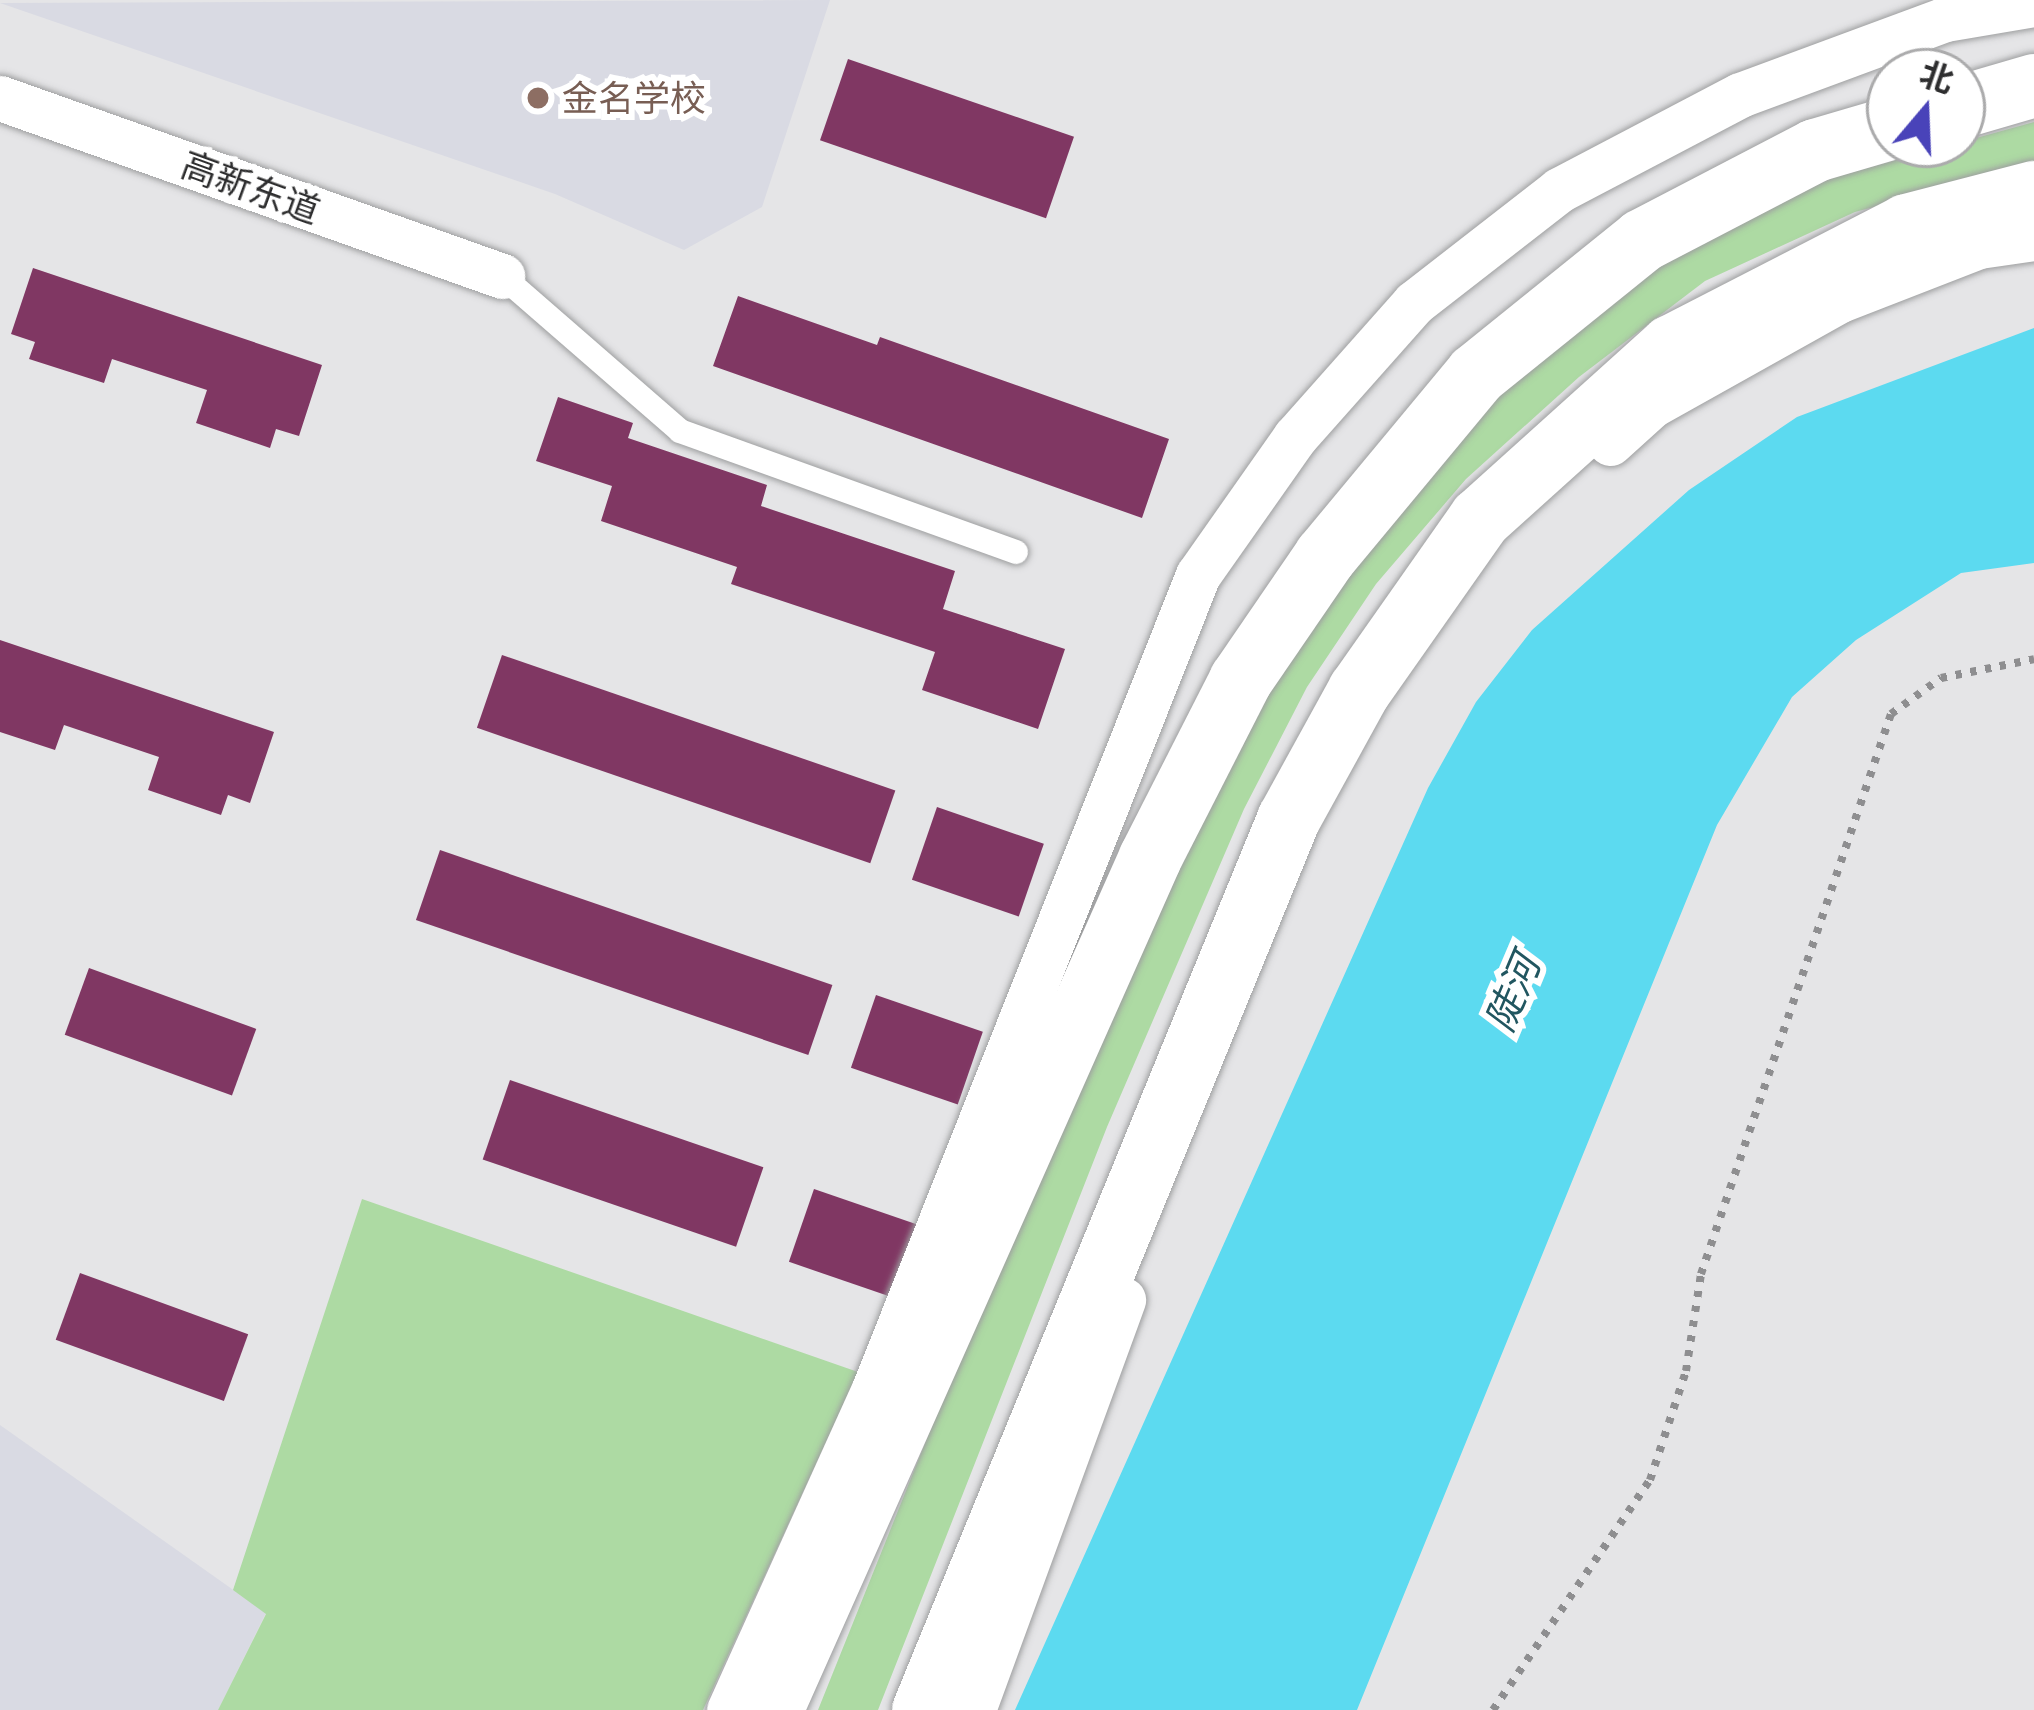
<!DOCTYPE html>
<meta charset="utf-8">
<style>
body{margin:0}
#map{position:relative;width:2034px;height:1710px;overflow:hidden;background:#e5e5e7;font-family:"IBM Plex Serif","Noto Sans SC",serif}
div>[style]{position:absolute}
.built>*{inset:0;background:#d9dae3}
.green>*{inset:0;background:#addaa3}
.water>*{inset:0;background:#5cdaf0}
.building>*{inset:0;background:#803763;transform-origin:0 0}
.path>*{height:8px;margin-top:-4px;transform-origin:0;background:repeating-linear-gradient(90deg,#8e8e90 0 6px,transparent 0 15px)}
.roads{filter:drop-shadow(0 0 3px #9e9fa0) drop-shadow(0 0 3px #9e9fa0)}
.service>*{height:24px;margin:-12px;padding:0 12px;transform-origin:12px;border-radius:12px;background:#fff}
.minor>*{height:45px;margin:-22.5px;padding:0 22.5px;transform-origin:22.5px;border-radius:22.5px;background:#fff}
.secondary>*{height:63px;margin:-31.5px;padding:0 31.5px;transform-origin:31.5px;border-radius:31.5px;background:#fff}
.dots>*{width:33px;height:33px;translate:-50% -50%;box-sizing:border-box;border:6px solid #fff;border-radius:50%}
span{translate:-50% -50%;white-space:nowrap;text-align:center;line-height:1.15;-webkit-text-stroke:12px #fff;paint-order:stroke}
.education-label{font-size:36px;color:#785e54}
.left{translate:0 -50%;text-align:left}
.street-label{font-size:36px;color:#2e2e2f}
.water-label{font-size:39px;color:#215660;font-style:italic}
.north{position:absolute;left:1866px;top:48px;width:120px;height:120px;box-sizing:border-box;background:#fff;border:3px solid #ababac;border-radius:50%;rotate:19deg;font-size:33px;font-weight:700;line-height:48px;text-align:center;color:#2e2e2f}
.north::after{content:'';display:block;margin:auto;width:42px;height:54px;background:#4943b9;clip-path:polygon(50% 0,100% 100%,50% 72%,0 100%)}
</style>
<div id="map">
<div class="built">
<i style="clip-path:polygon(830px 0,762px 207px,684px 250px,555px 194px,0 3px)"></i>
<i style="clip-path:polygon(0 1425px,266px 1613px,218px 1710px,0 1710px)"></i>
</div>
<div class="green">
<i style="clip-path:polygon(2034px 122px,2034px 164px,1855px 212px,1705px 281px,1579px 377px,1466px 479px,1376px 584px,1307px 687px,1244px 809px,1107px 1127px,878px 1710px,818px 1710px,1058px 1112px,1264px 674px,1472px 405px,1587px 316px,1711px 231px,1835px 177px)"></i>
<i style="clip-path:polygon(362px 1199px,858px 1372px,703px 1710px,218px 1710px,266px 1614px,233px 1590px)"></i>
</div>
<div class="water">
<i style="clip-path:polygon(2034px 328px,2034px 563px,1961px 573px,1856px 640px,1792px 697px,1717px 825px,1357px 1710px,1015px 1710px,1428px 788px,1476px 702px,1532px 630px,1689px 490px,1797px 417px)"></i>
</div>
<div class="building">
<i style="left:848px;top:59px;width:239px;height:86px;rotate:19deg"></i>
<i style="clip-path:polygon(33px 268px,322px 365px,299px 436px,276px 429px,270px 448px,196px 423px,207px 390px,112px 359px,104px 383px,29px 359px,35px 342px,11px 334px)"></i>
<i style="clip-path:polygon(738px 296px,877px 345px,880px 337px,1169px 439px,1142px 518px,713px 366px)"></i>
<i style="clip-path:polygon(558px 397px,633px 423px,628px 438px,767px 485px,761px 506px,955px 571px,943px 609px,1065px 649px,1038px 729px,922px 690px,935px 652px,731px 584px,737px 567px,601px 521px,612px 486px,536px 461px)"></i>
<i style="clip-path:polygon(0 640px,274px 732px,250px 803px,228px 795px,221px 815px,148px 790px,159px 757px,64px 725px,55px 750px,0 732px)"></i>
<i style="left:502px;top:655px;width:416px;height:77px;rotate:19deg"></i>
<i style="left:937px;top:807px;width:113px;height:77px;rotate:19deg"></i>
<i style="left:440px;top:850px;width:415px;height:74px;rotate:19deg"></i>
<i style="left:89px;top:968px;width:178px;height:71px;rotate:20deg"></i>
<i style="left:876px;top:995px;width:113px;height:77px;rotate:19deg"></i>
<i style="left:510px;top:1080px;width:268px;height:84px;rotate:19deg"></i>
<i style="left:814px;top:1189px;width:113px;height:77px;rotate:19deg"></i>
<i style="left:80px;top:1273px;width:179px;height:71px;rotate:20deg"></i>
</div>
<div class="path">
<i style="left:1493px;top:1710px;width:278px;rotate:-55.7deg"></i>
<i style="left:1650px;top:1480px;width:115px;rotate:-71.7deg"></i>
<i style="left:1686px;top:1371px;width:98px;rotate:-81.2deg"></i>
<i style="left:1701px;top:1274px;width:591px;rotate:-71.26deg"></i>
<i style="left:1891px;top:714px;width:62px;rotate:-35.8deg"></i>
<i style="left:1941px;top:678px;width:95px;rotate:-11.5deg"></i>
</div>
<div class="roads">
<div class="service">
<i style="left:502px;top:276px;width:236px;rotate:41deg"></i>
<i style="left:680px;top:431px;width:357px;rotate:19.8deg"></i>
</div>
<div class="minor">
<i style="left:0;top:98px;width:533px;rotate:19.52deg"></i>
<i style="left:1610px;top:443px;width:57px;rotate:-42.1deg"></i>
<i style="left:1652px;top:405px;width:215px;rotate:-29.2deg"></i>
<i style="left:1840px;top:300px;width:149px;rotate:-21.2deg"></i>
<i style="left:1979px;top:246px;width:56px;rotate:-8.3deg"></i>
<i style="left:729px;top:1710px;width:352px;rotate:-65.7deg"></i>
<i style="left:874px;top:1389px;width:876px;rotate:-68.3deg"></i>
<i style="left:1198px;top:575px;width:169px;rotate:-54.9deg"></i>
<i style="left:1295px;top:437px;width:179px;rotate:-48.4deg"></i>
<i style="left:1414px;top:303px;width:184px;rotate:-37.9deg"></i>
<i style="left:1559px;top:190px;width:204px;rotate:-27.7deg"></i>
<i style="left:1740px;top:95px;width:219px;rotate:-20.3deg"></i>
<i style="left:1945px;top:19px;width:90px;rotate:-9.6deg"></i>
<i style="left:973px;top:1710px;width:437px;rotate:-69.9deg"></i>
</div>
<div class="secondary">
<i style="left:1962px;top:106px;width:75px;rotate:-16.3deg"></i>
<i style="left:771px;top:1710px;width:933px;rotate:-66.04deg"></i>
<i style="left:1150px;top:857px;width:199px;rotate:-63deg"></i>
<i style="left:1240px;top:680px;width:150px;rotate:-55.6deg"></i>
<i style="left:1325px;top:556px;width:236px;rotate:-50.3deg"></i>
<i style="left:1476px;top:374px;width:213px;rotate:-38.9deg"></i>
<i style="left:1642px;top:240px;width:195px;rotate:-27.5deg"></i>
<i style="left:1815px;top:150px;width:78px;rotate:-16.3deg"></i>
<i style="left:923px;top:1710px;width:963px;rotate:-67.72deg"></i>
<i style="left:1288px;top:819px;width:147px;rotate:-61.2deg"></i>
<i style="left:1359px;top:690px;width:210px;rotate:-54.9deg"></i>
<i style="left:1480px;top:518px;width:257px;rotate:-42deg"></i>
<i style="left:1671px;top:346px;width:264px;rotate:-27.2deg"></i>
<i style="left:1906px;top:225px;width:132px;rotate:-14.5deg"></i>
</div>
</div>
<div class="dots">
<i style="left:538px;top:98px;background:#8d6e63"></i>
</div>
<div class="education-label">
<span class="left" style="left:562px;top:98px">金名学校</span>
</div>
<div class="street-label">
<span style="left:251px;top:187px;rotate:20deg">高新东道</span>
</div>
<div class="water-label">
<span style="left:1513px;top:993px;rotate:-67deg">陡河</span>
</div>
<div class="north">北</div>
</div>
